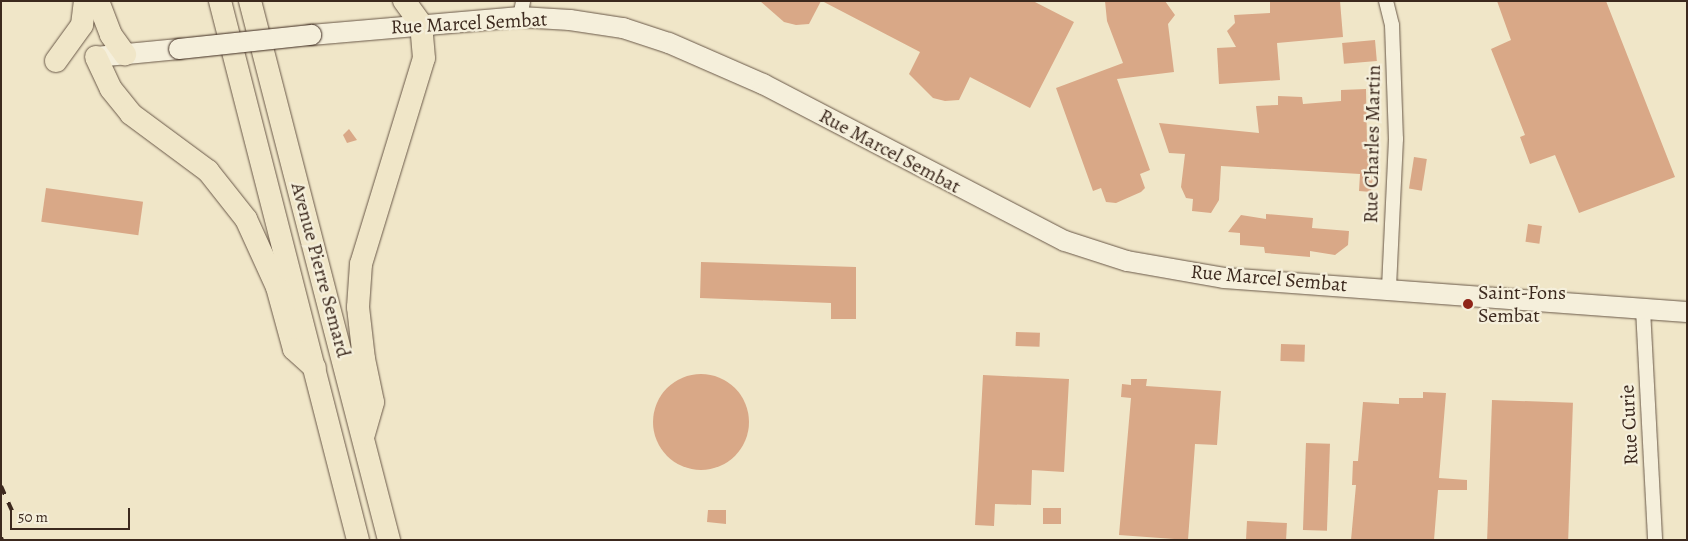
<!DOCTYPE html>
<style>
body{margin:0}
#map{position:relative;width:1688px;height:541px;overflow:hidden;background:#f0e6c8;font-family:Alegreya,serif}
div>[style]{position:absolute}
.building>*{inset:0;background:#d9a887;transform-origin:0 0}
.round{border-radius:50%}
.roads{filter:drop-shadow(0 0 1px #695848) drop-shadow(0 0 1px #695848)}
.minor>*{height:14px;margin:-7px;padding:0 7px;transform-origin:7px;border-radius:7px;background:#f5efdb}
.secondary>*{height:20px;margin:-10px;padding:0 10px;transform-origin:10px;border-radius:10px;background:#f5efdb}
.trunk>*{height:22px;margin:-11px;padding:0 11px;transform-origin:11px;border-radius:11px;background:#f0e6c8}
.rail>*{height:4px;margin-top:-2px;transform-origin:0;background:repeating-linear-gradient(90deg,#3c291e 0 9px,transparent 0 18px)}
.bridges{filter:drop-shadow(0 0 1px #3c291e) drop-shadow(0 0 1px #3c291e)}
.secondary-bridge>*{height:20px;margin:-10px;padding:0 10px;transform-origin:10px;border-radius:10px;background:#f5efdb}
.dots>*{width:14px;height:14px;translate:-50% -50%;box-sizing:border-box;border:2px solid #f5efdb;border-radius:50%}
span{translate:-50% -50%;white-space:nowrap;text-align:center;line-height:1.15;-webkit-text-stroke:4.5px #f5efdb;paint-order:stroke}
.street-label{font-size:20px;color:#3c291e}
.poi-label{font-size:20px;color:#3c291e}
.left{translate:0 -50%;text-align:left}
.frame{position:absolute;inset:0;border:2px solid #3c291e;pointer-events:none}
.scale{position:absolute;left:10px;top:508px;width:120px;height:22px;box-sizing:border-box;border:2px solid #3c291e;border-top:0;padding-left:6px;font-size:15px;line-height:18px;white-space:nowrap;color:#3c291e;-webkit-text-stroke:4px #f5efdb;paint-order:stroke}
</style>
<div id="map">
<div class="building">
<i style="clip-path:polygon(760px 1px,821px 1px,809px 24px,796px 25px,784px 22px)"></i>
<i style="clip-path:polygon(822px 1px,1033px 1px,1074px 22px,1030px 108px,970px 77px,959px 100px,945px 101px,933px 98px,909px 74px,920px 52px)"></i>
<i style="clip-path:polygon(1105px 1px,1165px 1px,1175px 15px,1168px 24px,1174px 72px,1117px 79px,1150px 170px,1140px 174px,1145px 188px,1141px 192px,1116px 203px,1106px 202px,1101px 188px,1093px 191px,1056px 88px,1123px 63px,1107px 21px)"></i>
<i style="clip-path:polygon(1270px 1px,1340px 1px,1343px 37px,1277px 43px,1280px 80px,1219px 84px,1217px 48px,1236px 47px,1227px 31px,1235px 23px,1234px 15px,1270px 13px)"></i>
<i style="clip-path:polygon(1497px 1px,1606px 1px,1675px 177px,1579px 213px,1555px 155px,1530px 164px,1520px 137px,1525px 135px,1491px 49px,1511px 40px)"></i>
<i style="left:1375px;top:40px;width:21px;height:33px;rotate:85deg"></i>
<i style="clip-path:polygon(1366px 89px,1367px 144px,1377px 145px,1371px 192px,1359px 191px,1360px 174px,1221px 166px,1219px 200px,1211px 213px,1192px 211px,1193px 199px,1186px 198px,1181px 187px,1185px 154px,1169px 153px,1159px 123px,1259px 133px,1256px 106px,1278px 105px,1278px 96px,1302px 97px,1303px 104px,1341px 101px,1341px 90px)"></i>
<i style="clip-path:polygon(349px 129px,357px 140px,347px 143px,343px 135px)"></i>
<i style="left:1414px;top:157px;width:13px;height:32px;rotate:9deg"></i>
<i style="left:46px;top:188px;width:98px;height:34px;rotate:8deg"></i>
<i style="clip-path:polygon(1266px 214px,1313px 218px,1312px 228px,1349px 231px,1348px 245px,1335px 255px,1310px 251px,1310px 257px,1265px 253px,1264px 247px,1240px 245px,1240px 233px,1228px 232px,1241px 215px,1266px 219px)"></i>
<i style="left:1528px;top:224px;width:14px;height:18px;rotate:8deg"></i>
<i style="clip-path:polygon(701px 262px,856px 267px,856px 319px,831px 319px,831px 303px,700px 298px)"></i>
<i style="left:1016px;top:332px;width:24px;height:14px;rotate:2deg"></i>
<i style="left:1281px;top:344px;width:24px;height:17px;rotate:2deg"></i>
<i class="round" style="left:653px;top:374px;width:96px;height:96px"></i>
<i style="clip-path:polygon(983px 375px,1069px 379px,1064px 472px,1032px 470px,1031px 505px,995px 504px,994px 526px,975px 525px)"></i>
<i style="clip-path:polygon(1131px 379px,1147px 379px,1146px 386px,1221px 391px,1217px 445px,1195px 444px,1188px 540px,1119px 535px,1131px 398px,1121px 397px,1122px 384px,1131px 385px)"></i>
<i style="clip-path:polygon(1423px 392px,1446px 393px,1439px 478px,1467px 480px,1467px 490px,1438px 490px,1434px 540px,1351px 540px,1356px 485px,1352px 485px,1353px 461px,1358px 461px,1363px 402px,1399px 404px,1399px 398px,1423px 398px)"></i>
<i style="left:1492px;top:400px;width:81px;height:140px;rotate:2deg"></i>
<i style="left:1306px;top:443px;width:24px;height:87px;rotate:2deg"></i>
<i style="left:1043px;top:508px;width:18px;height:16px"></i>
<i style="clip-path:polygon(708px 510px,726px 510px,726px 524px,707px 522px)"></i>
<i style="left:1247px;top:521px;width:40px;height:19px;rotate:3deg"></i>
</div>
<div class="roads">
<div class="minor">
<i style="left:1386px;top:1px;width:25px;rotate:76deg"></i>
<i style="left:1392px;top:25px;width:114px;rotate:88deg"></i>
<i style="left:1396px;top:139px;width:149px;rotate:92.7deg"></i>
<i style="left:520px;top:17px;width:16px;rotate:-79deg"></i>
<i style="left:1643px;top:309px;width:231px;rotate:87deg"></i>
</div>
<div class="secondary">
<i style="left:311px;top:35px;width:210px;rotate:-4.9deg"></i>
<i style="left:520px;top:17px;width:50px;rotate:3.4deg"></i>
<i style="left:570px;top:20px;width:54px;rotate:8.6deg"></i>
<i style="left:623px;top:28px;width:48px;rotate:18.1deg"></i>
<i style="left:669px;top:43px;width:103px;rotate:23.6deg"></i>
<i style="left:763px;top:84px;width:340px;rotate:27.5deg"></i>
<i style="left:1065px;top:241px;width:65px;rotate:17.9deg"></i>
<i style="left:1127px;top:261px;width:98px;rotate:9.9deg"></i>
<i style="left:1224px;top:278px;width:464px;rotate:4.2deg"></i>
<i style="left:96px;top:57px;width:83px;rotate:-5.5deg"></i>
</div>
<div class="trunk">
<i style="left:98px;top:1px;width:36px;rotate:69deg"></i>
<i style="left:111px;top:35px;width:24px;rotate:54deg"></i>
<i style="left:220px;top:1px;width:556px;rotate:75.64deg"></i>
<i style="left:250px;top:1px;width:557px;rotate:75.54deg"></i>
<i style="left:96px;top:57px;width:35px;rotate:65deg"></i>
<i style="left:111px;top:89px;width:32px;rotate:51deg"></i>
<i style="left:131px;top:114px;width:96px;rotate:36.5deg"></i>
<i style="left:208px;top:171px;width:61px;rotate:51.6deg"></i>
<i style="left:246px;top:219px;width:75px;rotate:65.5deg"></i>
<i style="left:277px;top:287px;width:64px;rotate:74.7deg"></i>
<i style="left:294px;top:349px;width:28px;rotate:42deg"></i>
<i style="left:56px;top:61px;width:44px;rotate:-54.2deg"></i>
<i style="left:82px;top:25px;width:24px;rotate:-83deg"></i>
<i style="left:364px;top:434px;width:33px;rotate:-74deg"></i>
<i style="left:373px;top:402px;width:44px;rotate:-101.8deg"></i>
<i style="left:364px;top:359px;width:52px;rotate:-96.6deg"></i>
<i style="left:358px;top:307px;width:43px;rotate:-86deg"></i>
<i style="left:361px;top:264px;width:215px;rotate:-73deg"></i>
<i style="left:424px;top:58px;width:34px;rotate:-95deg"></i>
<i style="left:421px;top:24px;width:29px;rotate:-126deg"></i>
</div>
</div>
<div class="rail">
<i style="left:1px;top:486px;width:34px;rotate:66deg"></i>
<i style="left:1px;top:537px;width:3px;rotate:72deg"></i>
</div>
<div class="bridges">
<div class="secondary-bridge">
<i style="left:179px;top:49px;width:133px;rotate:-6.1deg"></i>
</div>
</div>
<div class="dots">
<i style="left:1468px;top:304px;background:#8f2418"></i>
</div>
<div class="street-label">
<span style="left:469px;top:23px;rotate:-3deg">Rue Marcel Sembat</span>
<span style="left:1372px;top:144px;rotate:-89deg">Rue Charles Martin</span>
<span style="left:890px;top:151px;rotate:28deg">Rue Marcel Sembat</span>
<span style="left:321px;top:270px;rotate:75deg">Avenue Pierre Semard</span>
<span style="left:1269px;top:278px;rotate:5deg">Rue Marcel Sembat</span>
<span style="left:1629px;top:425px;rotate:-93deg">Rue Curie</span>
</div>
<div class="poi-label">
<span class="left" style="left:1478px;top:304px">Saint-Fons<br>Sembat</span>
</div>
<div class="frame"></div>
<div class="scale">50 m</div>
</div>
